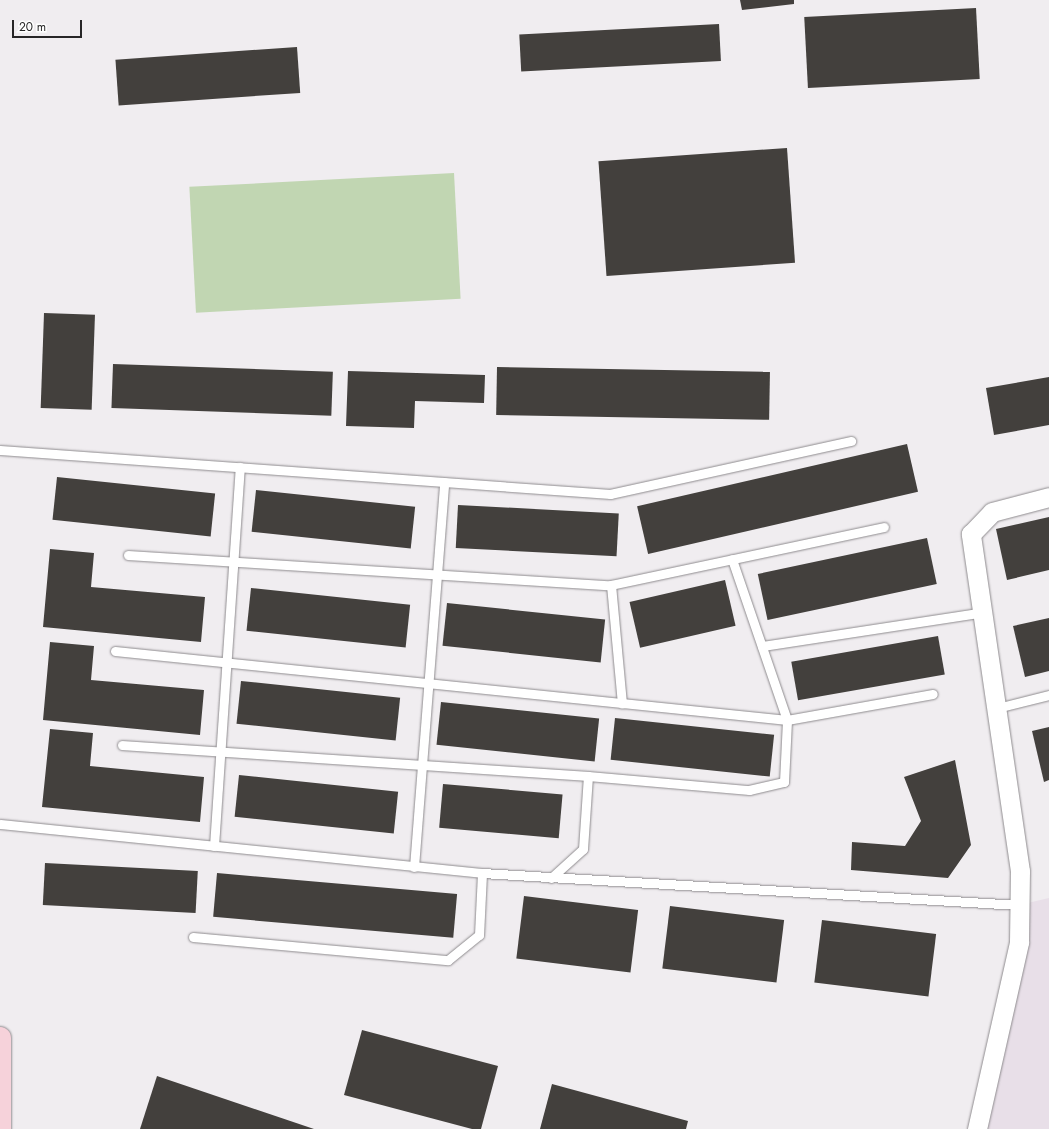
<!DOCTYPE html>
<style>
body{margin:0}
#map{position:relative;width:1049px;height:1129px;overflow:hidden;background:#f0edf0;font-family:Jost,sans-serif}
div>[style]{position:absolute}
.built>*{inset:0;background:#e8dfe8}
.green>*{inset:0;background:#c1d6b2;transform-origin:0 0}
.building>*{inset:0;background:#43403d;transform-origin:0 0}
.roads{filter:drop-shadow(0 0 1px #8e8b8e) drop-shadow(0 0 1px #8e8b8e)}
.lane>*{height:9px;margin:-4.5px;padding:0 4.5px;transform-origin:4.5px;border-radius:4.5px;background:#fff}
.street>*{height:19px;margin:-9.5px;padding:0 9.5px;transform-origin:9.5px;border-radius:9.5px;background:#fff}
.secondary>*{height:22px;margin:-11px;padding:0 11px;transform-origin:11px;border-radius:11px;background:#f6d2da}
span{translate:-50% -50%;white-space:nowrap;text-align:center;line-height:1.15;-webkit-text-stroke:4px #fff;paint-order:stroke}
.scale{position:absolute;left:12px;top:20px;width:70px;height:18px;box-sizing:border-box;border:2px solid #272627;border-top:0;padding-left:5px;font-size:12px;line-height:14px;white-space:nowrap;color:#272627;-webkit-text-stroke:3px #fff;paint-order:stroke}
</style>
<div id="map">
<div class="built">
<i style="clip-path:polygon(1049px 898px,1049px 1129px,977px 1129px,1019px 905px)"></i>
</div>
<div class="green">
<i style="left:454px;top:173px;width:126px;height:265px;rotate:87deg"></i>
</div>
<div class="building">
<i style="clip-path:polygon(740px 0,794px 0,794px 4px,742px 10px)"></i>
<i style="left:976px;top:8px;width:71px;height:172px;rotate:87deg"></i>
<i style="left:719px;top:24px;width:37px;height:200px;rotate:87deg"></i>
<i style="left:297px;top:47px;width:46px;height:182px;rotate:86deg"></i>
<i style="left:787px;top:148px;width:115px;height:189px;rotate:86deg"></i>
<i style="left:44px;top:313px;width:51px;height:95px;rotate:2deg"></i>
<i style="left:113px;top:364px;width:220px;height:44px;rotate:2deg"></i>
<i style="left:497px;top:367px;width:273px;height:48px;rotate:1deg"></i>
<i style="clip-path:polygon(348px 371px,485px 375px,484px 403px,415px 401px,414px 428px,346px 426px)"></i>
<i style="clip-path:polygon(1049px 377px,1049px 425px,994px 435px,986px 388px)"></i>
<i style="left:907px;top:444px;width:49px;height:277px;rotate:77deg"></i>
<i style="left:57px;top:477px;width:159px;height:43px;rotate:6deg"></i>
<i style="left:256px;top:490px;width:160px;height:42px;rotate:6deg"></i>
<i style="left:458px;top:505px;width:161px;height:43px;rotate:3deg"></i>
<i style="clip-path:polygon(1049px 517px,1049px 570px,1007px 580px,996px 529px)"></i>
<i style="left:927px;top:538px;width:47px;height:173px;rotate:78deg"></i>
<i style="clip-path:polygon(50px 549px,94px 553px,91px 587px,205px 597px,201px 642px,43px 627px)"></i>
<i style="left:725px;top:580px;width:47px;height:98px;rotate:77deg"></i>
<i style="left:251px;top:588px;width:160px;height:43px;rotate:6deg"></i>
<i style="left:447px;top:603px;width:159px;height:43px;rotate:6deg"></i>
<i style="clip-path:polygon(1049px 618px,1049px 671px,1025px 677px,1013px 626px)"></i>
<i style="left:938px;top:636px;width:39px;height:149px;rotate:80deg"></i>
<i style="clip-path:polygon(50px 642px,94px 646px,91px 680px,204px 690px,200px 735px,43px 720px)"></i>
<i style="left:241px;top:681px;width:160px;height:43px;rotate:6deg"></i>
<i style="left:441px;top:702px;width:159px;height:43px;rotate:6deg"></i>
<i style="left:615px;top:718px;width:160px;height:42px;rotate:6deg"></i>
<i style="clip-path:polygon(1049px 727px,1049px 780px,1044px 782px,1032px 731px)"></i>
<i style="clip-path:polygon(50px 729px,93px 733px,90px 766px,204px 777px,200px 822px,42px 807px)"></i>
<i style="clip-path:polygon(955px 760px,971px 845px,948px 878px,851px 870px,852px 842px,905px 846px,921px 821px,904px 777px)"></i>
<i style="left:239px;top:775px;width:160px;height:42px;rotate:6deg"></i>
<i style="left:443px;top:784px;width:120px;height:44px;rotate:5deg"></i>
<i style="left:45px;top:863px;width:153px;height:42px;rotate:3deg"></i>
<i style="left:217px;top:873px;width:241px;height:44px;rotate:5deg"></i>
<i style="left:524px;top:896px;width:115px;height:63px;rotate:7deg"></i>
<i style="left:670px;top:906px;width:115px;height:63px;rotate:7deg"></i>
<i style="left:822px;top:920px;width:115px;height:63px;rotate:7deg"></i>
<i style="clip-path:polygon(362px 1030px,498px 1066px,481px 1129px,472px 1129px,344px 1095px)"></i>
<i style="clip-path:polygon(157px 1076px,314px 1129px,140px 1129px)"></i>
<i style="clip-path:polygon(552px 1084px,688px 1121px,686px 1129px,540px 1129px)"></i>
</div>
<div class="roads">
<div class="lane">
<i style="left:0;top:450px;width:612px;rotate:4.13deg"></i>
<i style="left:610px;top:494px;width:247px;rotate:-12.4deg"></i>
<i style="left:128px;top:555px;width:484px;rotate:3.6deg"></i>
<i style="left:611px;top:585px;width:279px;rotate:-12deg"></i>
<i style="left:611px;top:585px;width:119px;rotate:84.7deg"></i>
<i style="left:762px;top:646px;width:224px;rotate:-8.7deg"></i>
<i style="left:115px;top:651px;width:676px;rotate:5.86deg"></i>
<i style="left:787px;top:720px;width:148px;rotate:-10.1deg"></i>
<i style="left:997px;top:708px;width:54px;rotate:-14deg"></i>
<i style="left:122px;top:745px;width:467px;rotate:3.8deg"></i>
<i style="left:588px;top:776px;width:162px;rotate:5deg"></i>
<i style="left:749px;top:790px;width:36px;rotate:-13deg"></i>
<i style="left:784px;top:782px;width:62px;rotate:-87.2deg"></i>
<i style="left:787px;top:720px;width:170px;rotate:-108.9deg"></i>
<i style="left:0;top:824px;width:484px;rotate:5.8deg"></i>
<i style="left:482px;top:873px;width:538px;rotate:3.41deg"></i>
<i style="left:214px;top:846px;width:380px;rotate:-86.1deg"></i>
<i style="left:414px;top:867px;width:386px;rotate:-85.5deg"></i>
<i style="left:551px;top:878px;width:43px;rotate:-42.2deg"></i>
<i style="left:583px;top:849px;width:73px;rotate:-86.1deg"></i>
<i style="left:193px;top:937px;width:256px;rotate:5.2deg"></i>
<i style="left:448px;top:960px;width:40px;rotate:-39deg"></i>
<i style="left:479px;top:935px;width:62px;rotate:-87.2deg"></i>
</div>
<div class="street">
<i style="left:977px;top:1129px;width:192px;rotate:-77.3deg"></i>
<i style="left:1019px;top:942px;width:71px;rotate:-89.2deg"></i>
<i style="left:1020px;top:871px;width:341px;rotate:-98.3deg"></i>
<i style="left:971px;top:534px;width:30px;rotate:-46deg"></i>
<i style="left:992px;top:512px;width:59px;rotate:-14.7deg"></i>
</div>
<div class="secondary">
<i style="left:0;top:1038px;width:91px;rotate:90deg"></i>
</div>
</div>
<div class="scale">20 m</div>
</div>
